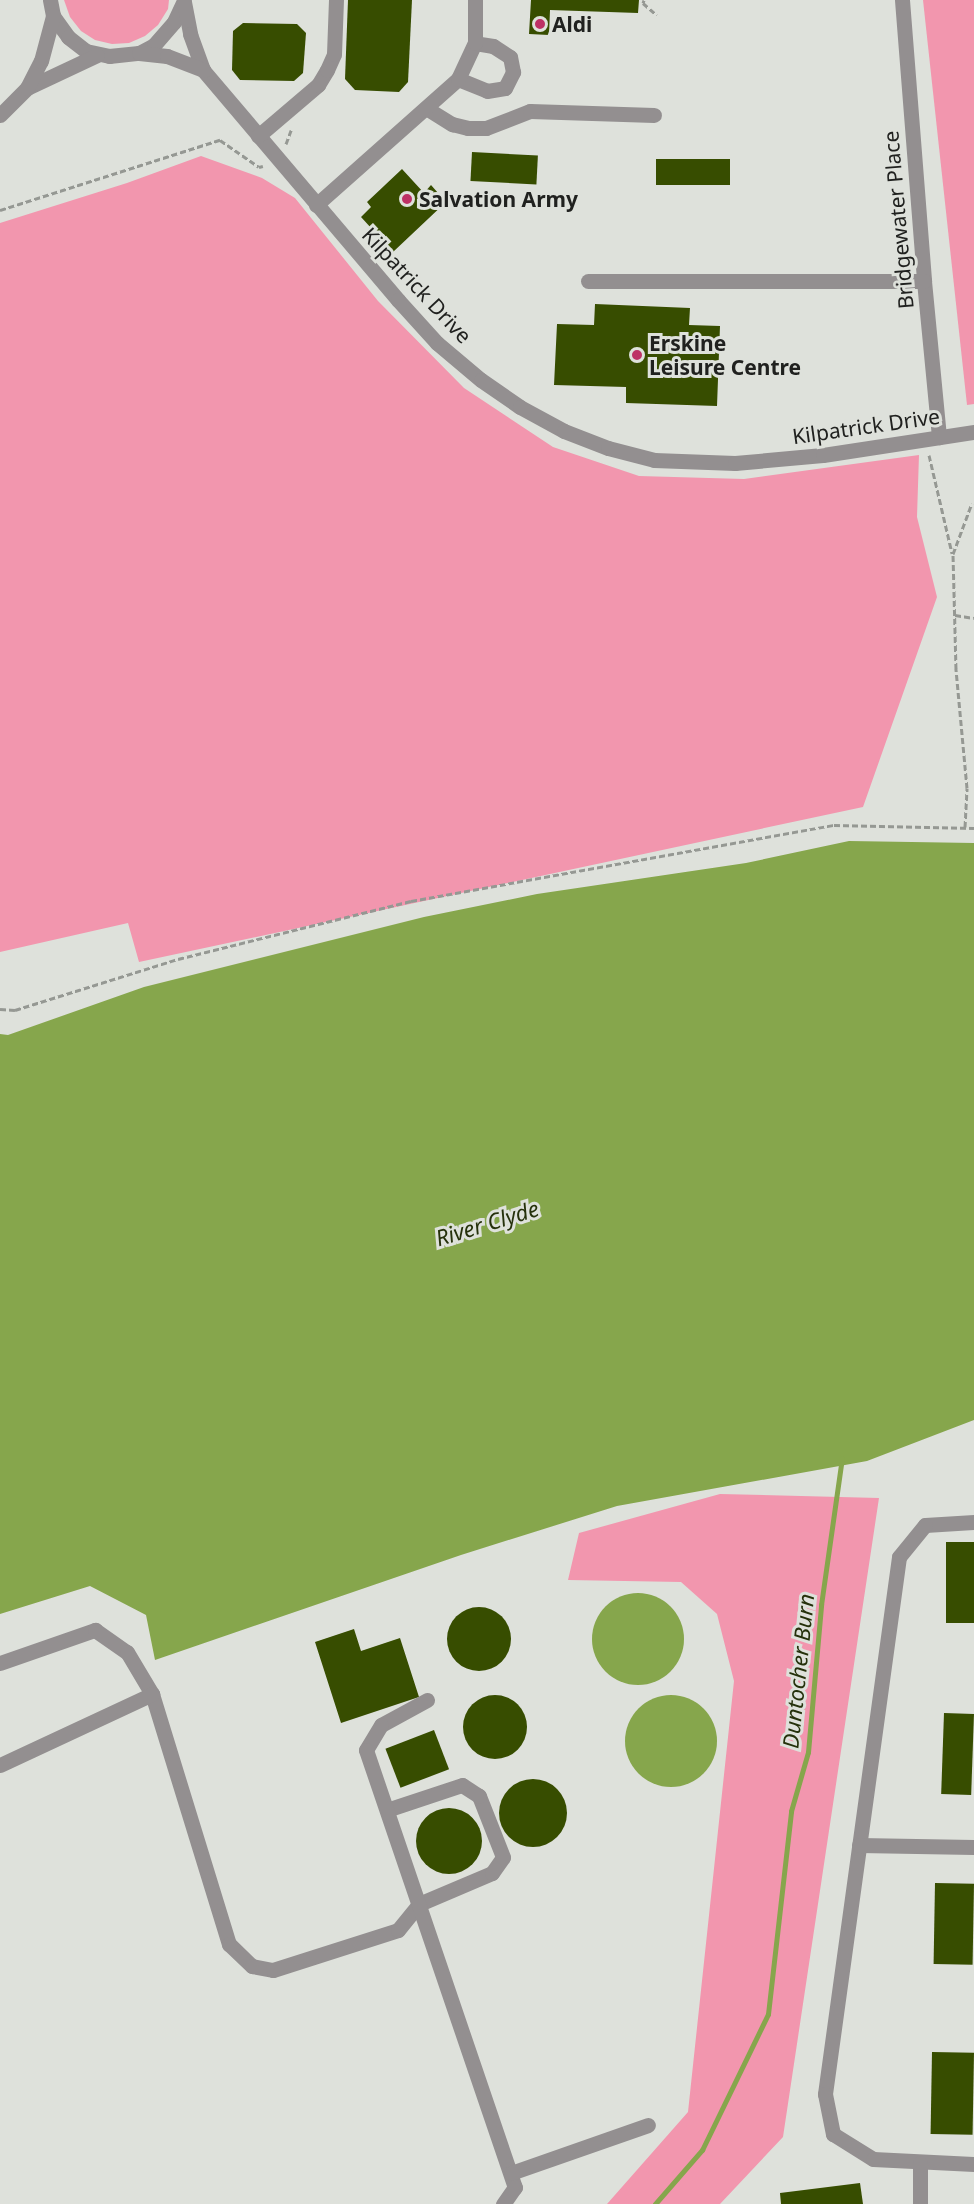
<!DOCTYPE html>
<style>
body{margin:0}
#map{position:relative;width:974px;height:2204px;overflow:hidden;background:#dee1db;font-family:"Noto Sans",sans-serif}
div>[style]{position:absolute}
.green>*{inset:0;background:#f296ae}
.water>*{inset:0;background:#86a64c}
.round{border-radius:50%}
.stream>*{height:5px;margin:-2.5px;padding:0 2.5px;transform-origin:2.5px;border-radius:2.5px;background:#86a64c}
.building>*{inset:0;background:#374d00;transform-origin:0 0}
.path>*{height:3px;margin-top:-1.5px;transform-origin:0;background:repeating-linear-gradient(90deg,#959893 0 6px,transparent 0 9px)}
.minor>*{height:15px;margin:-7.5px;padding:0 7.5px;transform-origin:7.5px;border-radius:7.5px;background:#938f90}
.dots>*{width:16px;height:16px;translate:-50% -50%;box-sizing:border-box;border:3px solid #dee1db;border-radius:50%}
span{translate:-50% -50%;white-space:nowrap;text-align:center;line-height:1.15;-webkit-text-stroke:6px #dee1db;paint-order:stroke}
.poi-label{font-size:21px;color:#20211f;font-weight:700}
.left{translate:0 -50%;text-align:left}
.street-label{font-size:21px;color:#20211f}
.water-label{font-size:22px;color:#25310b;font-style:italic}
</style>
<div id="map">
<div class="green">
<i style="clip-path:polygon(64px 0,169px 0,168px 9px,158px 25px,145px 36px,129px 43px,112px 44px,95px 40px,81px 31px,70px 17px)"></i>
<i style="clip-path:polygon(923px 0,974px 0,974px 404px,967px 405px)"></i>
<i style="clip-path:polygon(201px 156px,262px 178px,295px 198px,378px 301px,464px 388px,553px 447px,639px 476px,744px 479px,919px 455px,917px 517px,937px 597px,863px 807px,139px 962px,128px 923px,0 952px,0 223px,127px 183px)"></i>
<i style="clip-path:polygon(720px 1494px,879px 1498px,783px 2137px,720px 2204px,607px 2204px,688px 2112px,734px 1681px,717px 1614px,681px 1582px,568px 1580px,579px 1533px)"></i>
</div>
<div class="water">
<i style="clip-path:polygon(849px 841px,974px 843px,974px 1420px,867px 1461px,617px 1506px,461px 1555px,155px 1660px,146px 1615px,90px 1586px,0 1614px,0 1034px,8px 1035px,144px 987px,424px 917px,537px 894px,746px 863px)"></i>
<i class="round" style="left:592px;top:1593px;width:92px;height:92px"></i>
<i class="round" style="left:625px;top:1695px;width:92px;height:92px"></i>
</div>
<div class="stream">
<i style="left:655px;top:2204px;width:72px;rotate:-49deg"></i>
<i style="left:702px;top:2150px;width:151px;rotate:-64.1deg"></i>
<i style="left:768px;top:2014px;width:204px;rotate:-83.5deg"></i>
<i style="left:791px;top:1811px;width:61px;rotate:-73.9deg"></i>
<i style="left:808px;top:1752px;width:148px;rotate:-84.9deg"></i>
<i style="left:821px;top:1605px;width:148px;rotate:-81.9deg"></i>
</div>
<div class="building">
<i style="clip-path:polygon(348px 0,412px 0,408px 82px,399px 92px,355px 90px,345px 79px)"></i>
<i style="clip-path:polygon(531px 0,639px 0,638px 13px,550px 10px,549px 35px,529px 34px)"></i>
<i style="clip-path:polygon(243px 23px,297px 24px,306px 33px,303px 73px,294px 81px,240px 80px,232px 70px,233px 31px)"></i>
<i style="left:472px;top:152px;width:66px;height:29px;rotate:3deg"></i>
<i style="left:656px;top:159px;width:74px;height:26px"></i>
<i style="clip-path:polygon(402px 169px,424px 193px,431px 185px,446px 202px,393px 252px,361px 217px,371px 207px,367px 202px)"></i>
<i style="clip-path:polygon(595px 304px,690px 308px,689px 325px,720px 326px,717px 406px,626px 403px,626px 387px,554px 385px,557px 324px,594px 325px)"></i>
<i style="left:946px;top:1542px;width:28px;height:81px"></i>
<i class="round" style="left:447px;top:1607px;width:64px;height:64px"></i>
<i style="clip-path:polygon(354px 1629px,361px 1651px,400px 1638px,419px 1697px,341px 1723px,315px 1642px)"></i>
<i class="round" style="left:463px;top:1695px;width:64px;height:64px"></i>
<i style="left:944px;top:1713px;width:30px;height:81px;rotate:2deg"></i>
<i style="left:434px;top:1730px;width:42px;height:52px;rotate:69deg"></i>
<i class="round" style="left:499px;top:1779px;width:68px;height:68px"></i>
<i class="round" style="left:416px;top:1808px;width:66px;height:66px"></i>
<i style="left:935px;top:1883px;width:39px;height:81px;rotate:1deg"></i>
<i style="left:932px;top:2052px;width:42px;height:82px;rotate:1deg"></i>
<i style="clip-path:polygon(860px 2183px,863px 2204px,781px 2204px,780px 2193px)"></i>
</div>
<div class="path">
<i style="left:644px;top:0;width:3px;rotate:108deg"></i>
<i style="left:643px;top:3px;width:18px;rotate:41deg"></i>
<i style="left:286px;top:144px;width:15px;rotate:-70deg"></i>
<i style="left:0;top:210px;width:231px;rotate:-17.7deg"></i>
<i style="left:220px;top:140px;width:47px;rotate:34.7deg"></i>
<i style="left:259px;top:167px;width:4px;rotate:-14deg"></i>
<i style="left:929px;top:455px;width:101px;rotate:76.8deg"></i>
<i style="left:955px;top:615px;width:19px;rotate:9deg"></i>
<i style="left:965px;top:827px;width:39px;rotate:-87deg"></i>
<i style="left:967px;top:788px;width:120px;rotate:-95.3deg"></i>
<i style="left:956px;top:669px;width:115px;rotate:-91.5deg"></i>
<i style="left:953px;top:554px;width:54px;rotate:-69.6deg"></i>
<i style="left:0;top:1009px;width:15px;rotate:4deg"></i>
<i style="left:15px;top:1010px;width:171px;rotate:-17.4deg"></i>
<i style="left:178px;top:959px;width:240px;rotate:-14deg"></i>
<i style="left:411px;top:901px;width:430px;rotate:-10.2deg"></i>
<i style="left:834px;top:825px;width:140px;rotate:1.2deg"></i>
</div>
<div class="minor">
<i style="left:50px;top:0;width:16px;rotate:79deg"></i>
<i style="left:53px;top:16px;width:26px;rotate:54deg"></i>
<i style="left:68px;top:37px;width:23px;rotate:38deg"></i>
<i style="left:86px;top:51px;width:24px;rotate:12deg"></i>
<i style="left:109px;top:56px;width:30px;rotate:-6deg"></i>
<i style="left:139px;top:53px;width:17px;rotate:-28deg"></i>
<i style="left:154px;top:45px;width:30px;rotate:-49deg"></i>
<i style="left:174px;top:22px;width:23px;rotate:-65deg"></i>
<i style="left:902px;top:0;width:282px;rotate:85.5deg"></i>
<i style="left:924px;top:281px;width:157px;rotate:84.5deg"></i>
<i style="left:184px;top:2px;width:33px;rotate:79deg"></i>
<i style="left:190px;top:34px;width:38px;rotate:70deg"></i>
<i style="left:203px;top:70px;width:302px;rotate:49.7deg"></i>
<i style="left:398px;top:300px;width:58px;rotate:47.8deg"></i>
<i style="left:437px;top:343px;width:57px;rotate:40.1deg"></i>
<i style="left:481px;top:380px;width:47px;rotate:34.7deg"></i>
<i style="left:520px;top:407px;width:50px;rotate:28.6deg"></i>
<i style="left:564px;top:431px;width:47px;rotate:21.1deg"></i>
<i style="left:608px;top:448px;width:48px;rotate:14.6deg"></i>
<i style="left:654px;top:460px;width:81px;rotate:2.1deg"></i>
<i style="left:735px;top:463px;width:88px;rotate:-5.2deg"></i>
<i style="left:823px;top:455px;width:153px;rotate:-8.7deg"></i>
<i style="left:139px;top:53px;width:28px;rotate:6deg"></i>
<i style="left:167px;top:56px;width:39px;rotate:21deg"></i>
<i style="left:458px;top:79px;width:31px;rotate:22deg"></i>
<i style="left:487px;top:91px;width:18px;rotate:-9deg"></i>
<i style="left:505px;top:88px;width:18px;rotate:-63deg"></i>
<i style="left:513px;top:72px;width:15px;rotate:-101deg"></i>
<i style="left:510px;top:57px;width:20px;rotate:-147deg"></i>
<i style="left:493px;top:46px;width:18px;rotate:-171deg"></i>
<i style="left:27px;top:88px;width:77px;rotate:-25.2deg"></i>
<i style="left:426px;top:108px;width:31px;rotate:32deg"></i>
<i style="left:452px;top:124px;width:16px;rotate:14deg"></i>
<i style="left:468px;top:128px;width:18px"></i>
<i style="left:486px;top:128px;width:47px;rotate:-21.1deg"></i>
<i style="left:530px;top:111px;width:124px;rotate:1.8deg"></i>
<i style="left:0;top:115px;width:38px;rotate:-45deg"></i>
<i style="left:27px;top:88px;width:30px;rotate:-63deg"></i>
<i style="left:41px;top:61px;width:47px;rotate:-75.1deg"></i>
<i style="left:258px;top:136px;width:79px;rotate:-40.4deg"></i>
<i style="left:318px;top:85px;width:17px;rotate:-59deg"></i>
<i style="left:327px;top:70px;width:17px;rotate:-66deg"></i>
<i style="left:334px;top:54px;width:54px;rotate:-87.9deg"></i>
<i style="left:316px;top:205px;width:190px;rotate:-41.6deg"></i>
<i style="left:458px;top:79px;width:40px;rotate:-65deg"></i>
<i style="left:475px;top:43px;width:43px;rotate:-90deg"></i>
<i style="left:588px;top:281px;width:336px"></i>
<i style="left:974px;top:1522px;width:49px;rotate:176.5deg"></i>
<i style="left:925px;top:1525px;width:41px;rotate:129.1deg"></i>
<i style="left:899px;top:1557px;width:542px;rotate:97.85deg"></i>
<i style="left:825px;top:2094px;width:41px;rotate:78.7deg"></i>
<i style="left:833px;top:2134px;width:47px;rotate:32deg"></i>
<i style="left:873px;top:2159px;width:101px;rotate:2.8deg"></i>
<i style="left:0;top:1663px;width:101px;rotate:-19.2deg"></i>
<i style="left:95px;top:1630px;width:39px;rotate:35deg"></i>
<i style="left:127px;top:1652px;width:49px;rotate:59.2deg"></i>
<i style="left:152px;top:1694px;width:262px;rotate:72.9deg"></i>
<i style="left:229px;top:1944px;width:32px;rotate:44deg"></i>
<i style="left:252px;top:1966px;width:21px;rotate:11deg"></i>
<i style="left:273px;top:1970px;width:131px;rotate:-17.7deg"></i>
<i style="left:398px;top:1930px;width:33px;rotate:-51deg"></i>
<i style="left:419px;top:1904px;width:79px;rotate:-23deg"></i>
<i style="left:492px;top:1873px;width:19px;rotate:-55deg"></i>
<i style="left:503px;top:1857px;width:66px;rotate:-111.5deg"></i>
<i style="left:479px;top:1796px;width:20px;rotate:-147deg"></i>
<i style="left:462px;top:1785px;width:79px;rotate:161.6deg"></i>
<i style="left:427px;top:1700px;width:52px;rotate:151.5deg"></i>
<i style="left:381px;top:1725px;width:29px;rotate:121deg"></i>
<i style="left:366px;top:1750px;width:462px;rotate:71.2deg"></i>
<i style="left:515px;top:2187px;width:21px;rotate:125deg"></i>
<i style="left:0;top:1765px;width:168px;rotate:-25deg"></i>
<i style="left:859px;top:1845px;width:115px;rotate:1deg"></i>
<i style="left:511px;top:2173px;width:145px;rotate:-19.3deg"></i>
<i style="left:920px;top:2204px;width:41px;rotate:-90deg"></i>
</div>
<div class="dots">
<i style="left:540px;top:24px;background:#bd3165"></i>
<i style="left:407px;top:199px;background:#bd3165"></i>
<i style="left:637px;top:355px;background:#bd3165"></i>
</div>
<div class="poi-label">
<span class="left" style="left:552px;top:24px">Aldi</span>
<span class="left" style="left:419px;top:199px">Salvation Army</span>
<span class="left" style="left:649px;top:355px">Erskine<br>Leisure Centre</span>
</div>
<div class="street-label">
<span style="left:898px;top:220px;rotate:-95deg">Bridgewater Place</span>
<span style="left:417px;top:285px;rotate:47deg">Kilpatrick Drive</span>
<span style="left:866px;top:426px;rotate:-8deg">Kilpatrick Drive</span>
</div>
<div class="water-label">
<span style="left:487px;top:1223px;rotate:-17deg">River Clyde</span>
<span style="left:798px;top:1671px;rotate:-84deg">Duntocher Burn</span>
</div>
</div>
